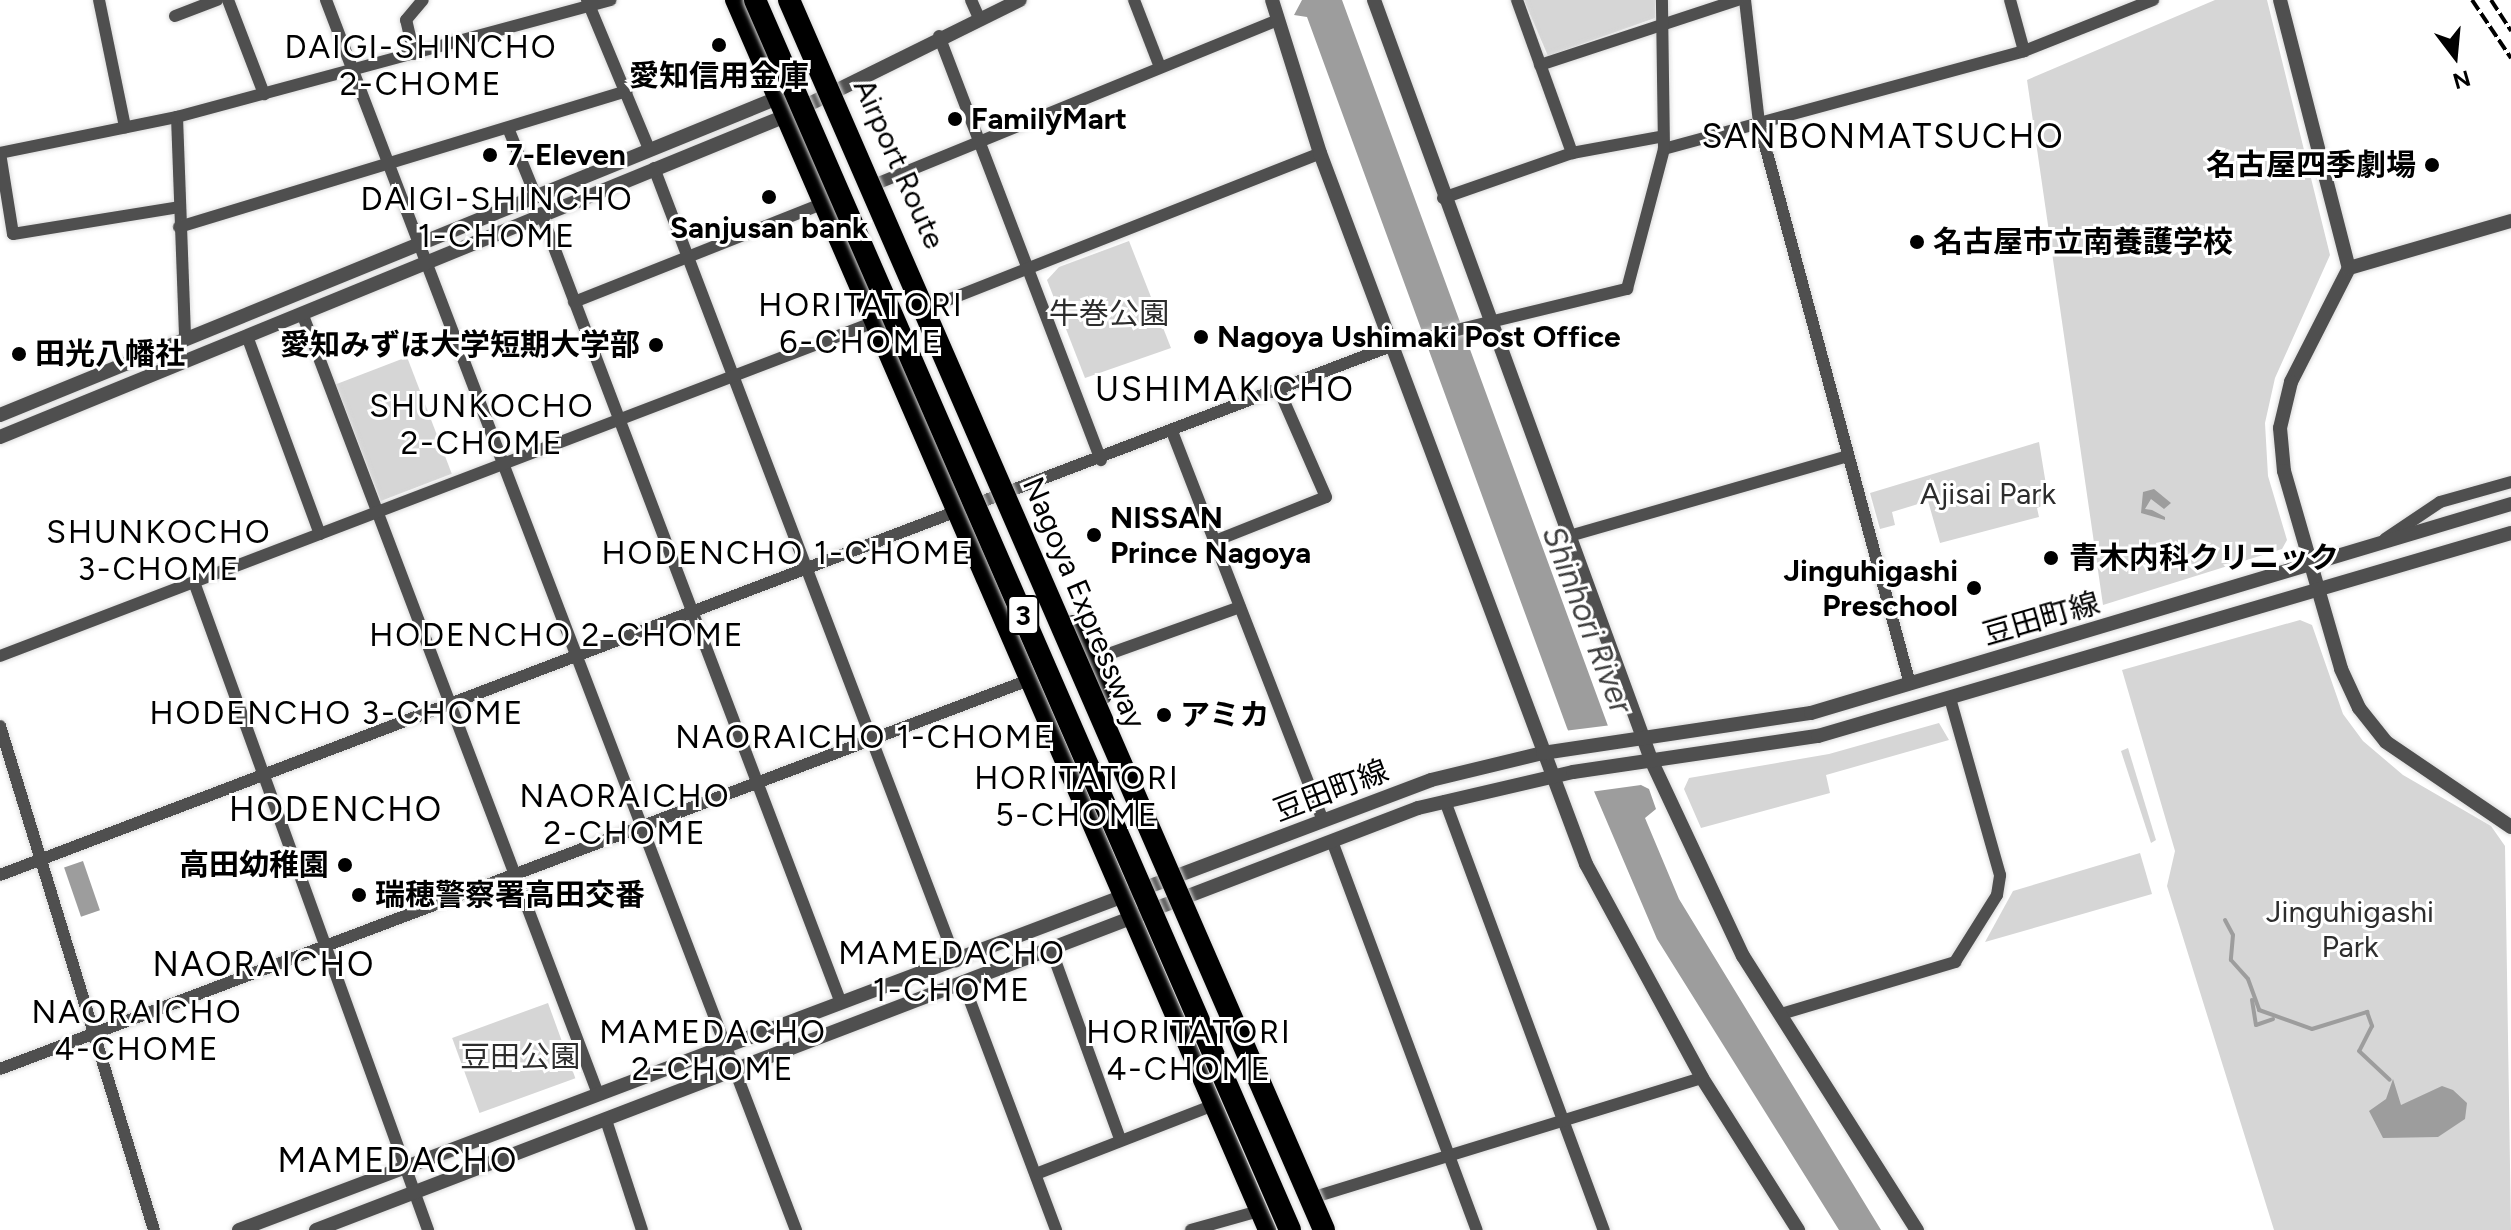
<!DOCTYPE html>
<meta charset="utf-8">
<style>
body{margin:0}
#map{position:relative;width:2511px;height:1230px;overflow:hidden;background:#fff;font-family:Figtree,"Noto Sans JP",sans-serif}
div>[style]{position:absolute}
.green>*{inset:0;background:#d6d6d6;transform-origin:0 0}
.water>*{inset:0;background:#9d9d9d;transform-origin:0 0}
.pier>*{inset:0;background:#fff}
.stream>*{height:4px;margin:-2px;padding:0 2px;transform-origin:2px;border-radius:2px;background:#9d9d9d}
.roads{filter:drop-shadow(0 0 2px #dbdbdb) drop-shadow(0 0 2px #dbdbdb)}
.minor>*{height:12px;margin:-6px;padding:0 6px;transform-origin:6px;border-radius:6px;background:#4f4f4f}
.tertiary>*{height:14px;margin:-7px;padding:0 7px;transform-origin:7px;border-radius:7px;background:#4f4f4f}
.primary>*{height:18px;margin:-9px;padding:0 9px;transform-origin:9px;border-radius:9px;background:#000}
.rail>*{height:4px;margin-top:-2px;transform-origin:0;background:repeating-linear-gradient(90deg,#000 0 12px,transparent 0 16px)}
.bridges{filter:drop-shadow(0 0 2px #dbdbdb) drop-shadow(0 0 2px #dbdbdb)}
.motorway-bridge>*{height:22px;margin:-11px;padding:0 11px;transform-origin:11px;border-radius:11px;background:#000}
.dots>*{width:22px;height:22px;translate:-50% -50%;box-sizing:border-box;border:4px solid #fff;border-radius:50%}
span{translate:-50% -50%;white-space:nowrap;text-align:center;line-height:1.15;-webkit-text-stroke:6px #fff;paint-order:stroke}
.shield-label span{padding:2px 6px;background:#fff;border:2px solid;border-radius:6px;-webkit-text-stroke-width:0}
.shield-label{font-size:28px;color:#000;font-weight:700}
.poi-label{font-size:30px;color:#000;font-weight:700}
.left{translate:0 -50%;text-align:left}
.right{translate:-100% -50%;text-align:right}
.street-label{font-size:30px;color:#000}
.park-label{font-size:30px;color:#2d2d2d}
.neighbourhood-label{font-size:32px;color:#000;letter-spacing:2px}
.water-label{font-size:32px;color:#3e3e3e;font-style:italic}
.quarter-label{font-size:34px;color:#000;letter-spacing:2px}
.north{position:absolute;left:2415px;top:16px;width:80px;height:80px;-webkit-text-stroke:6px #fff;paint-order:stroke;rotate:164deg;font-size:22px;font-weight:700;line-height:32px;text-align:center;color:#000}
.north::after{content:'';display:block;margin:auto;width:28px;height:36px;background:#000;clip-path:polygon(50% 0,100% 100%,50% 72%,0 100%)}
</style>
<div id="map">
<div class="green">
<i style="clip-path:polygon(1524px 0,1655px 0,1655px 18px,1548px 56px)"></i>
<i style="clip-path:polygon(2215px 0,2267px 0,2330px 255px,2275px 378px,2265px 423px,2268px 476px,2287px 540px,2282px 549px,2103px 605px,2027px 80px)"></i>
<i style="clip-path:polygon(1129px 241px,1171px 348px,1085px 378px,1047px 280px,1059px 267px)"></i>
<i style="left:407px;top:357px;width:125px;height:76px;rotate:69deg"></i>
<i style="clip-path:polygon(2039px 442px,2049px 503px,2037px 508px,2039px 517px,1940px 543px,1928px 501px,1892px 512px,1895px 525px,1880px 529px,1870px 493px)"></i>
<i style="clip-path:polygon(2300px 620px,2312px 625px,2343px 714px,2363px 741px,2403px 775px,2491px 826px,2505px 846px,2511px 1230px,2274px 1230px,2167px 886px,2175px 851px,2122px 670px)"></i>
<i style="clip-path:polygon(1939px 723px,1949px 740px,1826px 775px,1830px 793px,1701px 828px,1684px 789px,1689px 778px,1829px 754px)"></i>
<i style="clip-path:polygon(2128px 748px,2156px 840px,2151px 843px,2121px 751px)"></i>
<i style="clip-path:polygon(2140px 853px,2152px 894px,1985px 942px,2013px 891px)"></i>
<i style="left:548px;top:1003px;width:80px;height:102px;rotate:70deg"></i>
</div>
<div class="water">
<i style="clip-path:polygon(1302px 0,1342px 0,1608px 726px,1639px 784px,1649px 789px,1656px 809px,1645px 818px,1679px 899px,1881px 1230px,1839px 1230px,1657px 939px,1567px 728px,1307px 17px,1294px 15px)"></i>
<i style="clip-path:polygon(2154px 489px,2171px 503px,2164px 509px,2151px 499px,2145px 509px,2152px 510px,2165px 517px,2165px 520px,2141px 513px,2143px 492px)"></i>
<i style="left:83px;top:861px;width:52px;height:20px;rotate:71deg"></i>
<i style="clip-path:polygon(2393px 1079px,2401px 1105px,2442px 1086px,2453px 1090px,2467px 1103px,2465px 1119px,2438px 1137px,2383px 1138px,2369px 1111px,2386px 1099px)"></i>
</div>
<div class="pier">
<i style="clip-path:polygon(1612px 725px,1641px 785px,1590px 792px,1564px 731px)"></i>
</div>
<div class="stream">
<i style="left:2225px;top:920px;width:17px;rotate:62deg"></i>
<i style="left:2233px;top:935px;width:25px;rotate:95deg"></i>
<i style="left:2231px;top:960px;width:25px;rotate:48deg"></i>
<i style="left:2248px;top:979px;width:33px;rotate:70deg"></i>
<i style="left:2259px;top:1010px;width:56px;rotate:19.7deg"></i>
<i style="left:2312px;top:1029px;width:58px;rotate:-17.2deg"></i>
<i style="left:2367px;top:1012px;width:15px;rotate:70deg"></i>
<i style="left:2372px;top:1026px;width:28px;rotate:117deg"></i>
<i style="left:2359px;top:1051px;width:42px;rotate:43.1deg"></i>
<i style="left:2252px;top:1000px;width:25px;rotate:81deg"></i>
<i style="left:2256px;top:1025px;width:18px;rotate:-19deg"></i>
</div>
<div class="roads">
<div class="minor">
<i style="left:99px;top:0;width:130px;rotate:78.4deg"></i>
<i style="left:228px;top:0;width:101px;rotate:69deg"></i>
<i style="left:326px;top:0;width:1317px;rotate:69.09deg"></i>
<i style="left:587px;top:0;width:161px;rotate:67.4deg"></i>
<i style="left:971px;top:0;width:20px;rotate:66deg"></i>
<i style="left:1134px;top:0;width:72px;rotate:68.8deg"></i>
<i style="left:1517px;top:0;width:163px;rotate:70.2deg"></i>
<i style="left:1745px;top:0;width:124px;rotate:83.5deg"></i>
<i style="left:1759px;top:123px;width:581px;rotate:74.94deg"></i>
<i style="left:2010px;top:0;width:53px;rotate:74.6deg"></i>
<i style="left:175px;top:16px;width:45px;rotate:-20.9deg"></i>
<i style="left:939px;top:36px;width:454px;rotate:69.1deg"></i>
<i style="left:414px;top:54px;width:35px;rotate:-103deg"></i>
<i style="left:406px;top:20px;width:26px;rotate:-50deg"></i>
<i style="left:1540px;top:65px;width:208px;rotate:-18.2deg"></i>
<i style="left:177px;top:117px;width:221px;rotate:87.9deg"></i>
<i style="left:508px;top:128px;width:71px;rotate:67.8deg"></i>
<i style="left:1664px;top:149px;width:373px;rotate:-15.2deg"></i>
<i style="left:2024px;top:51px;width:139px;rotate:-21.6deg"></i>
<i style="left:0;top:153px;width:181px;rotate:-11.5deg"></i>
<i style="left:177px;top:117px;width:449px;rotate:-15.1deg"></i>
<i style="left:0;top:153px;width:82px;rotate:80.9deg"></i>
<i style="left:13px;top:234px;width:168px;rotate:-9.2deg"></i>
<i style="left:654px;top:168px;width:849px;rotate:69.15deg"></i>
<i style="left:876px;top:184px;width:432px;rotate:-22.2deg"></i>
<i style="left:1443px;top:198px;width:137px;rotate:-19.2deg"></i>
<i style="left:1572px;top:153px;width:88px;rotate:-10.4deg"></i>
<i style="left:541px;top:213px;width:845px;rotate:69.21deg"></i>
<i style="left:179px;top:227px;width:468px;rotate:-16.9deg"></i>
<i style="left:574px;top:302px;width:266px;rotate:-21.6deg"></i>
<i style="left:930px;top:307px;width:419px;rotate:-21.5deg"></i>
<i style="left:302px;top:313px;width:835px;rotate:69.24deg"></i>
<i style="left:247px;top:336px;width:211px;rotate:69.8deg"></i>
<i style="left:1173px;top:434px;width:415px;rotate:68.8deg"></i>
<i style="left:1569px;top:536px;width:286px;rotate:-16deg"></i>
<i style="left:2385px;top:539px;width:66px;rotate:-33.9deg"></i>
<i style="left:2440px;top:502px;width:74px;rotate:-15.7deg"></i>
<i style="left:1215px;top:541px;width:119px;rotate:-21.6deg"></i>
<i style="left:1326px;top:497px;width:117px;rotate:-113.7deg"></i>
<i style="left:194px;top:582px;width:689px;rotate:70.14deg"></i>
<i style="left:0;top:656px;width:933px;rotate:-20.9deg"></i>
<i style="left:1089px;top:661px;width:160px;rotate:-19.7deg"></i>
<i style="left:0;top:726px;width:527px;rotate:73.01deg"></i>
<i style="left:1445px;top:801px;width:458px;rotate:69.7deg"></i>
<i style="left:1332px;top:841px;width:415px;rotate:69.6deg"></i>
<i style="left:0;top:875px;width:1488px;rotate:-20.82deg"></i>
<i style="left:1391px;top:346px;width:243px;rotate:-13.6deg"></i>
<i style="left:1627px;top:289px;width:145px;rotate:-75.2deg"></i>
<i style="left:1664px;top:149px;width:149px;rotate:-90.8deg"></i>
<i style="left:1052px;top:952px;width:199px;rotate:70deg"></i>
<i style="left:964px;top:985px;width:262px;rotate:69.4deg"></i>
<i style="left:1781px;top:1014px;width:182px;rotate:-16.6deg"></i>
<i style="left:1955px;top:962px;width:79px;rotate:-57.9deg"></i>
<i style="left:1997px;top:895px;width:20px;rotate:-81deg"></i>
<i style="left:2000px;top:875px;width:184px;rotate:-105.8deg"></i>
<i style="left:0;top:1069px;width:1097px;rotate:-20.71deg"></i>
<i style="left:606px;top:1120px;width:116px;rotate:71.9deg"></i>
<i style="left:1036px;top:1174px;width:191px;rotate:-21.2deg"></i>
<i style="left:1321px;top:1195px;width:399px;rotate:-17.1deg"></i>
<i style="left:1191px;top:1230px;width:71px;rotate:-15.6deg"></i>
</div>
<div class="tertiary">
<i style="left:1272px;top:0;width:160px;rotate:72.6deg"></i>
<i style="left:1320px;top:153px;width:759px;rotate:69.49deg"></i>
<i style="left:1586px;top:864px;width:243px;rotate:61.5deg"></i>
<i style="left:1702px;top:1078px;width:180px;rotate:57.7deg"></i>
<i style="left:1374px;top:0;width:811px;rotate:69.96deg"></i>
<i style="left:1652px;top:762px;width:214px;rotate:64.9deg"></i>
<i style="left:1743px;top:956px;width:325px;rotate:57.6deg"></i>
<i style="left:2280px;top:0;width:277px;rotate:75.6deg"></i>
<i style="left:2349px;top:268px;width:128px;rotate:117deg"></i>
<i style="left:2291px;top:382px;width:47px;rotate:103.4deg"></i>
<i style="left:2280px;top:428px;width:43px;rotate:84.7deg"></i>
<i style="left:2284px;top:471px;width:206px;rotate:73.9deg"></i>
<i style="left:2341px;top:669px;width:43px;rotate:65.2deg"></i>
<i style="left:2359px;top:708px;width:43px;rotate:51.5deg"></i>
<i style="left:2386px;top:742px;width:151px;rotate:34.2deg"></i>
<i style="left:2349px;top:268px;width:169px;rotate:-16.2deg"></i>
<i style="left:0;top:415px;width:848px;rotate:-22.18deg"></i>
<i style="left:0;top:437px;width:846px;rotate:-22.23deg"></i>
<i style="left:783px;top:117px;width:264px;rotate:-26.3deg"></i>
<i style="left:239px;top:1230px;width:1274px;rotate:-20.68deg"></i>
<i style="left:1431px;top:780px;width:115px;rotate:-13.6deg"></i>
<i style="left:1543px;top:753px;width:271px;rotate:-8.5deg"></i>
<i style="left:1811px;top:713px;width:731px;rotate:-16.62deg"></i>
<i style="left:316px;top:1230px;width:1180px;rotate:-20.95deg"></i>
<i style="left:1418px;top:808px;width:159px;rotate:-13.1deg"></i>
<i style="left:1573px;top:772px;width:248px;rotate:-8.4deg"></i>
<i style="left:1818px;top:736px;width:722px;rotate:-16.33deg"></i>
</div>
<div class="primary">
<i style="left:734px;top:0;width:1341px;rotate:66.57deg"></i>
<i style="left:1072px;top:624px;width:78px;rotate:66.7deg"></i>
</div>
</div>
<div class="rail">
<i style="left:2472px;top:0;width:70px;rotate:56.1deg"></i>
<i style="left:2491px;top:0;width:37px;rotate:57deg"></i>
</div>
<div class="bridges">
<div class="motorway-bridge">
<i style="left:755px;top:0;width:1341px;rotate:66.49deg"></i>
<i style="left:789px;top:0;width:1341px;rotate:66.49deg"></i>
</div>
</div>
<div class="dots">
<i style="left:719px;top:45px;background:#000"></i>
<i style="left:955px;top:119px;background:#000"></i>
<i style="left:490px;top:155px;background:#000"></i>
<i style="left:2432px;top:165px;background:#000"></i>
<i style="left:769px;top:197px;background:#000"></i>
<i style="left:1917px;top:242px;background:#000"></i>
<i style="left:1201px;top:337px;background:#000"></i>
<i style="left:656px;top:345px;background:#000"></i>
<i style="left:19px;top:354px;background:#000"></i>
<i style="left:1094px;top:535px;background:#000"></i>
<i style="left:2051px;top:558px;background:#000"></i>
<i style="left:1974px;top:588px;background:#000"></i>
<i style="left:1164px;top:715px;background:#000"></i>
<i style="left:345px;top:865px;background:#000"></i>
<i style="left:359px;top:895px;background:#000"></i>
</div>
<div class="shield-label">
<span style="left:1023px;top:615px">3</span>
</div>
<div class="poi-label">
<span style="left:719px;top:76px">愛知信用金庫</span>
<span class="left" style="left:971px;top:119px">FamilyMart</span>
<span class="left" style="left:506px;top:155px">7-Eleven</span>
<span class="right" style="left:2416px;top:165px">名古屋四季劇場</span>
<span style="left:769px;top:228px">Sanjusan bank</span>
<span class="left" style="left:1933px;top:242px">名古屋市立南養護学校</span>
<span class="left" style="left:1217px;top:337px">Nagoya Ushimaki Post Office</span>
<span class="right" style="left:640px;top:345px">愛知みずほ大学短期大学部</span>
<span class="left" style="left:35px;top:354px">田光八幡社</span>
<span class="left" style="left:1110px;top:535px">NISSAN<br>Prince Nagoya</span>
<span class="left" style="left:2069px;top:558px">青木内科クリニック</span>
<span class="right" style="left:1958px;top:588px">Jinguhigashi<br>Preschool</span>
<span class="left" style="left:1180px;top:715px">アミカ</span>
<span class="right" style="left:329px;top:865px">高田幼稚園</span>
<span class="left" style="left:375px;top:895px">瑞穂警察署高田交番</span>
</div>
<div class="street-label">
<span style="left:899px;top:164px;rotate:66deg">Airport Route</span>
<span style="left:1084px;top:603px;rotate:67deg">Nagoya Expressway</span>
<span style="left:2041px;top:619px;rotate:-16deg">豆田町線</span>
<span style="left:1331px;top:791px;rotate:-21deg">豆田町線</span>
</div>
<div class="park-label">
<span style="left:1109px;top:314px">牛巻公園</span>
<span style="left:1988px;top:494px">Ajisai Park</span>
<span style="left:2350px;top:929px">Jinguhigashi<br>Park</span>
<span style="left:520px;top:1057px">豆田公園</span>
</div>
<div class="neighbourhood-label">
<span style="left:421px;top:66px">DAIGI-SHINCHO<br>2-CHOME</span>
<span style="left:497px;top:218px">DAIGI-SHINCHO<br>1-CHOME</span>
<span style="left:861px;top:324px">HORITATORI<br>6-CHOME</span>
<span style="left:482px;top:425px">SHUNKOCHO<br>2-CHOME</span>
<span style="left:159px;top:551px">SHUNKOCHO<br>3-CHOME</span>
<span style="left:787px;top:553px">HODENCHO 1-CHOME</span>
<span style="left:557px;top:635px">HODENCHO 2-CHOME</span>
<span style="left:337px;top:713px">HODENCHO 3-CHOME</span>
<span style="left:865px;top:737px">NAORAICHO 1-CHOME</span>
<span style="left:1077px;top:797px">HORITATORI<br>5-CHOME</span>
<span style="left:625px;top:815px">NAORAICHO<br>2-CHOME</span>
<span style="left:952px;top:972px">MAMEDACHO<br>1-CHOME</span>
<span style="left:137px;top:1031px">NAORAICHO<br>4-CHOME</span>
<span style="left:713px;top:1051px">MAMEDACHO<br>2-CHOME</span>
<span style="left:1189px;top:1051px">HORITATORI<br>4-CHOME</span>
</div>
<div class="water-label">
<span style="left:1587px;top:620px;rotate:69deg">Shinhori River</span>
</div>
<div class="quarter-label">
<span style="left:1883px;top:137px">SANBONMATSUCHO</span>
<span style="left:1225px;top:390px">USHIMAKICHO</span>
<span style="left:336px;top:810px">HODENCHO</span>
<span style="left:264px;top:965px">NAORAICHO</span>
<span style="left:398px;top:1161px">MAMEDACHO</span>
</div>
<div class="north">N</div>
</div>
